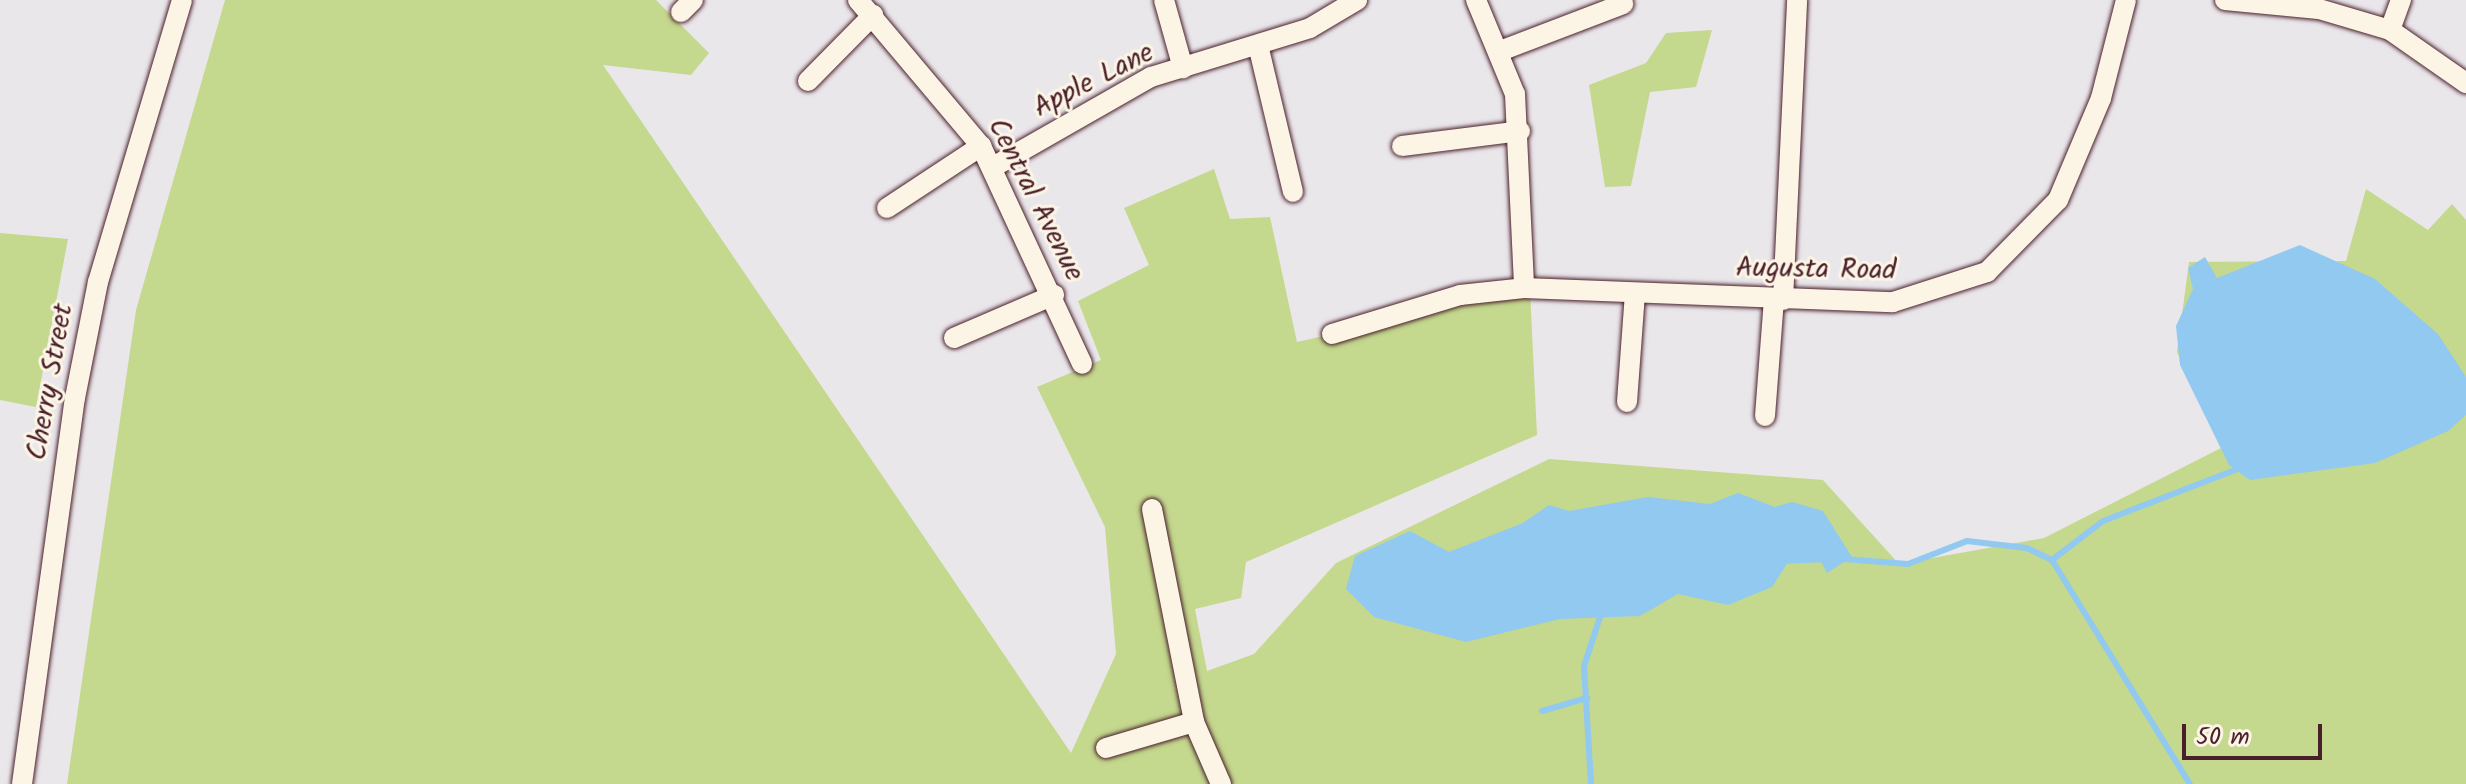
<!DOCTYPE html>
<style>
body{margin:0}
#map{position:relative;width:2466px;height:784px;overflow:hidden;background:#eae7eb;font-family:Kalam,sans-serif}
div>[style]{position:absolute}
.green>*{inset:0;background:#c4d88e}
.water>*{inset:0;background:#91c9f0}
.stream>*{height:6px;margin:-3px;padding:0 3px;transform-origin:3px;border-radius:3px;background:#91c9f0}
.roads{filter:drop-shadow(0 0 2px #4a1f2b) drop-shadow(0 0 2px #4a1f2b)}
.minor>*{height:20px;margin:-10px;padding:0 10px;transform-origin:10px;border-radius:10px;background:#fcf5e5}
span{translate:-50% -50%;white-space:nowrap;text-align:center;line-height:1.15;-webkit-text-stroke:6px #fcf5e5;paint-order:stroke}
.street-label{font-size:28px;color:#4a1f2b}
.scale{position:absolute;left:2182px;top:724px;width:140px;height:36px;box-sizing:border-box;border:4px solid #4a1f2b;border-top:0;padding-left:10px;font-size:24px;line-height:28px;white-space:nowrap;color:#4a1f2b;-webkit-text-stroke:6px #fcf5e5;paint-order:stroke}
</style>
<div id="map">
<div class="green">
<i style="clip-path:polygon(225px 0,656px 0,709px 53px,691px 75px,603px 65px,1071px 753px,1116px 654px,1105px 527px,1037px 387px,1101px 360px,1078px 301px,1149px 265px,1124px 208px,1214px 169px,1230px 219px,1270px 217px,1297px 342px,1530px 290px,1537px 435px,1246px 562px,1241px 598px,1195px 609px,1207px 671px,1254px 654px,1336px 563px,1549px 459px,1823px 480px,1899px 564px,2044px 538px,2221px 448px,2177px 352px,2189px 262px,2346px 261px,2366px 189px,2428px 230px,2452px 204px,2466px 220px,2466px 784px,67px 784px,136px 310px)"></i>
<i style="clip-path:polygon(1712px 30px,1696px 87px,1650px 92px,1631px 186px,1605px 187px,1589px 85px,1646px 63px,1666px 33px)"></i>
<i style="clip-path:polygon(0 233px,68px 239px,36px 407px,0 400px)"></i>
</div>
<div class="water">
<i style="clip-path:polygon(2300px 245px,2375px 279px,2438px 334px,2466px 377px,2466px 415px,2448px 431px,2375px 463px,2250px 480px,2229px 465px,2180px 365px,2176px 326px,2193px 289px,2188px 268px,2205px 257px,2217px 278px)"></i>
<i style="clip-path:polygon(1738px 493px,1775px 507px,1792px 502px,1823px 511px,1852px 557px,1827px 573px,1819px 558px,1790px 559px,1772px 587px,1728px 605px,1678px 594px,1640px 616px,1560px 619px,1466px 642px,1374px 617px,1346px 589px,1355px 556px,1410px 531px,1449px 552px,1523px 523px,1549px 505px,1569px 511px,1648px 497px,1710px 504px)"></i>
</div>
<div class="stream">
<i style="left:1844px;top:559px;width:64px;rotate:4.5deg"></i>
<i style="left:1908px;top:564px;width:63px;rotate:-21.3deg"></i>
<i style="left:1967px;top:541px;width:60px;rotate:6.7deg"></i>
<i style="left:2027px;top:548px;width:28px;rotate:26deg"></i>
<i style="left:2052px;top:560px;width:263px;rotate:58.4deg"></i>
<i style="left:2052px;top:560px;width:64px;rotate:-37.4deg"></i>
<i style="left:2103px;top:521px;width:145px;rotate:-21.1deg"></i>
<i style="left:1780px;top:561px;width:49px;rotate:-2.3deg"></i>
<i style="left:1542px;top:711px;width:47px;rotate:-16.1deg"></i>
<i style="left:1591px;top:784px;width:118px;rotate:-93.4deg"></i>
<i style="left:1584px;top:666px;width:55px;rotate:-71.9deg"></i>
</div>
<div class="roads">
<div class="minor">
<i style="left:858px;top:0;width:191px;rotate:49.9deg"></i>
<i style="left:981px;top:146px;width:240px;rotate:65.1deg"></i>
<i style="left:1164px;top:0;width:71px;rotate:74.4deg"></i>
<i style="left:1476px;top:0;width:102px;rotate:67.5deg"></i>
<i style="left:1515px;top:94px;width:194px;rotate:87.3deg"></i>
<i style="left:2225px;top:0;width:94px;rotate:5.5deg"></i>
<i style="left:2319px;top:9px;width:74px;rotate:16.5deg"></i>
<i style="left:2390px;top:30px;width:93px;rotate:34.9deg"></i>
<i style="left:681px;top:12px;width:17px;rotate:-45deg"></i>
<i style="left:2390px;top:30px;width:32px;rotate:-70deg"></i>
<i style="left:1258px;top:45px;width:151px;rotate:76.6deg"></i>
<i style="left:1500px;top:51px;width:132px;rotate:-20.9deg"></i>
<i style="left:808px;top:81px;width:93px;rotate:-45.4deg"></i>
<i style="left:1402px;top:146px;width:119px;rotate:-7.2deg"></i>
<i style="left:993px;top:167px;width:182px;rotate:-29.7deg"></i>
<i style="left:1151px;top:77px;width:166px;rotate:-17.1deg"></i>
<i style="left:1310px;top:28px;width:55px;rotate:-30.8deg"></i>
<i style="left:887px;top:208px;width:113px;rotate:-33.4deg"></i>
<i style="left:1783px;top:300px;width:300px;rotate:-87.3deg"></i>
<i style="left:1332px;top:334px;width:134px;rotate:-16.9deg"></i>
<i style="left:1460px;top:295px;width:64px;rotate:-6.2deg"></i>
<i style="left:1524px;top:288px;width:369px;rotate:2.2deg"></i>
<i style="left:1893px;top:302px;width:99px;rotate:-17.7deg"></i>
<i style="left:1987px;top:272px;width:101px;rotate:-45.4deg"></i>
<i style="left:2058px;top:200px;width:111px;rotate:-67.1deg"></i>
<i style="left:2101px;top:98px;width:101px;rotate:-75.7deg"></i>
<i style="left:954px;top:338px;width:109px;rotate:-23.3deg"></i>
<i style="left:1627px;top:402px;width:109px;rotate:-85.8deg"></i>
<i style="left:1765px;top:416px;width:117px;rotate:-85.6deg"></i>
<i style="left:1152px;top:509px;width:217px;rotate:78.8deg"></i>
<i style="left:1194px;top:722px;width:68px;rotate:66.5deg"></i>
<i style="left:1106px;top:748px;width:92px;rotate:-16.5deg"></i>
<i style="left:22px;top:784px;width:390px;rotate:-82.2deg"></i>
<i style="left:75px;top:398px;width:118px;rotate:-78.8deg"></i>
<i style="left:98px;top:282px;width:294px;rotate:-73.4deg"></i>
</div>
</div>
<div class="street-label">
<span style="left:1094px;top:81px;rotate:-27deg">Apple Lane</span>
<span style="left:1035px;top:200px;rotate:63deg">Central Avenue</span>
<span style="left:1816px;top:270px;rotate:1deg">Augusta Road</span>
<span style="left:51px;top:382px;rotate:-80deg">Cherry Street</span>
</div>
<div class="scale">50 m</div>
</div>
